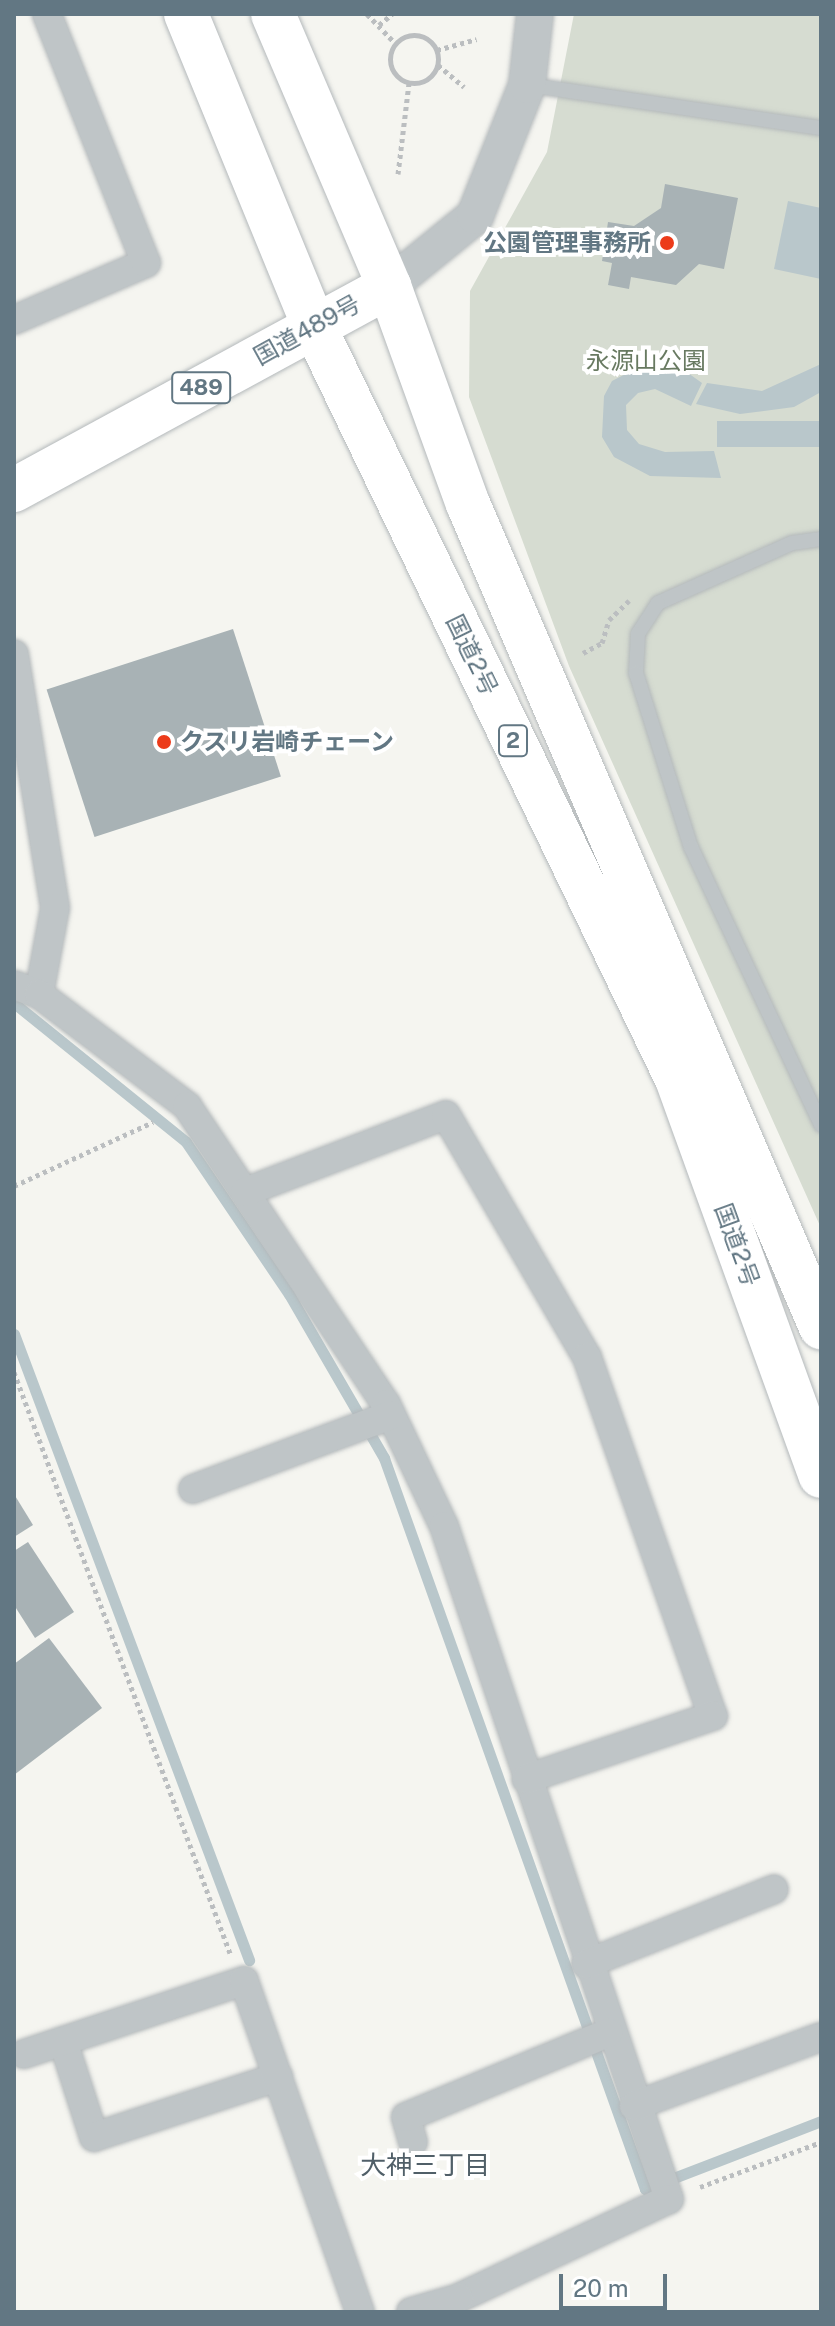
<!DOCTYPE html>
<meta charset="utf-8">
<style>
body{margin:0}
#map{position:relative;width:835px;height:2326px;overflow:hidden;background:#f5f5f0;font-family:"Public Sans","Noto Sans JP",sans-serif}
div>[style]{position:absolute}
.green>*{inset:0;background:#d6dcd1}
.water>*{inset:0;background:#b9c7cb;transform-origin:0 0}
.stream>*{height:11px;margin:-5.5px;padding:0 5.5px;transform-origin:5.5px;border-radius:5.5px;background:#b9c7cb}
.building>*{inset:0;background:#a8b2b5;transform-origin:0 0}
.path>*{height:5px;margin-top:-2.5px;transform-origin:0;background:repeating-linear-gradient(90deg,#bbbec0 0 4px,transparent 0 8px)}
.path>.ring{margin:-2.5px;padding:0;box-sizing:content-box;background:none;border:5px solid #bbbec0;border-radius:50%}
.roads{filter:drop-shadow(0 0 2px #b4b9bb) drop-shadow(0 0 2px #b4b9bb)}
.service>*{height:14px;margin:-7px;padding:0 7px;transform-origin:7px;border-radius:7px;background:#bfc5c7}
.minor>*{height:28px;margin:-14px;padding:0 14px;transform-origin:14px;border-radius:14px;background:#bfc5c7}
.tertiary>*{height:36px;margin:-18px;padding:0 18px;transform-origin:18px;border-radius:18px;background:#bfc5c7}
.trunk>*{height:44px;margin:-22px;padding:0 22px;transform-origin:22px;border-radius:22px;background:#fff}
.dots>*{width:22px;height:22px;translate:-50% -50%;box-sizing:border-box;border:4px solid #fff;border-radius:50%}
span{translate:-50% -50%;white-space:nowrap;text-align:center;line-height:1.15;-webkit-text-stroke:8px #fff;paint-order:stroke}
.shield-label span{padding:2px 6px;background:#fff;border:2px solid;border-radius:6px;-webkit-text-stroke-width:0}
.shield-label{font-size:22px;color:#627783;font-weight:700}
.poi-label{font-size:24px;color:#627783;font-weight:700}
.right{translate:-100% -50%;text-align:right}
.left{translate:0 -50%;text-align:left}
.street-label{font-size:24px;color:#627783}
.park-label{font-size:24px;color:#687a61}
.neighbourhood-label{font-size:26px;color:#505f68}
.frame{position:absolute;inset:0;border:16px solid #627783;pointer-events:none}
.scale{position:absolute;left:559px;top:2274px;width:108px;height:36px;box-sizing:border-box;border:4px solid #627783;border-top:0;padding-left:10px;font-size:24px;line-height:28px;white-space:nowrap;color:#627783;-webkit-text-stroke:6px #fff;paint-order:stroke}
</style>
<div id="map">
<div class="green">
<i style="clip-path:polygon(574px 14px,821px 14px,821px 1228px,569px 666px,469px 397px,470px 291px,547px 152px)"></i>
</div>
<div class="water">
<i style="clip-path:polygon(788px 201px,821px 208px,821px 279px,774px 269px)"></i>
<i style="clip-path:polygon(645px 364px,681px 368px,702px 383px,691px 406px,655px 389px,638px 393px,626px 405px,627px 430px,639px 444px,665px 452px,714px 451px,721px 478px,650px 476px,614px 457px,602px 437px,604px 396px,612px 381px)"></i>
<i style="clip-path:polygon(821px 364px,821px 392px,794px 407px,740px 414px,696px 404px,707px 383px,762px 391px)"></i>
<i style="left:821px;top:421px;width:26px;height:104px;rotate:90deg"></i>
</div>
<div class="stream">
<i style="left:14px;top:1003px;width:221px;rotate:38.9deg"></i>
<i style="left:186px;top:1142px;width:184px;rotate:55.9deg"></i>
<i style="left:289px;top:1294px;width:190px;rotate:59.9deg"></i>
<i style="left:384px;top:1458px;width:776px;rotate:70.35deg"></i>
<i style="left:645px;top:2189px;width:189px;rotate:-21.1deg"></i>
<i style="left:14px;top:1334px;width:669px;rotate:69.42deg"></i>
</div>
<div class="building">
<i style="clip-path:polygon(665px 184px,738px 198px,724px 269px,699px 264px,676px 285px,631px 277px,629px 289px,608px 285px,612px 263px,602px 261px,608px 222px,634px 226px,661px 208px)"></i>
<i style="left:233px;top:629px;width:155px;height:196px;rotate:72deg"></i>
<i style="clip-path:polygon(14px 1494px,33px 1525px,14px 1537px)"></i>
<i style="clip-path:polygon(28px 1542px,74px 1612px,35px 1638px,14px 1605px,14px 1551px)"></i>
<i style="clip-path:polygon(49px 1638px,102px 1708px,14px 1775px,14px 1664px)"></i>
</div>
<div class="path">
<i style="left:367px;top:14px;width:40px;rotate:46deg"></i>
<i style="left:379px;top:25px;width:17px;rotate:-40deg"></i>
<i class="ring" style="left:390px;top:35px;width:43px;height:43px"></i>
<i style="left:437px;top:50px;width:41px;rotate:-15.4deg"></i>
<i style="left:438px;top:65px;width:34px;rotate:40deg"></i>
<i style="left:398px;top:174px;width:92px;rotate:-83.1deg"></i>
<i style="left:583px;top:653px;width:21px;rotate:-28deg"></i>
<i style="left:602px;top:643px;width:24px;rotate:-73deg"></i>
<i style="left:609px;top:620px;width:28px;rotate:-44deg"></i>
<i style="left:14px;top:1186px;width:153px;rotate:-24.7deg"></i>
<i style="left:14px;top:1372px;width:620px;rotate:69.61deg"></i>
<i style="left:700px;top:2187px;width:129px;rotate:-20.4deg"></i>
</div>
<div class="roads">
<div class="service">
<i style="left:529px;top:85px;width:295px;rotate:8.4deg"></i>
<i style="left:821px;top:539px;width:29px;rotate:172deg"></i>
<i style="left:792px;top:543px;width:147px;rotate:155.9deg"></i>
<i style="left:658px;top:603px;width:37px;rotate:123deg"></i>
<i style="left:638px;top:634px;width:39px;rotate:93deg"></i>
<i style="left:636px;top:673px;width:182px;rotate:72.5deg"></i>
<i style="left:691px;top:847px;width:307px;rotate:64.9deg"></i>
</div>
<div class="minor">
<i style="left:14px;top:320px;width:144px;rotate:-23.4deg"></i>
<i style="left:146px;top:263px;width:268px;rotate:-111.7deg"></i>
<i style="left:14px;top:654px;width:257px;rotate:80.8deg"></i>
<i style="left:55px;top:908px;width:87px;rotate:100.5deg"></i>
<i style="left:14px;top:985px;width:27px;rotate:20deg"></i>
<i style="left:39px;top:994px;width:186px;rotate:37.1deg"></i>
<i style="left:187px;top:1106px;width:358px;rotate:56.3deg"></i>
<i style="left:386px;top:1404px;width:135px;rotate:64.6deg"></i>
<i style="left:444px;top:1526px;width:710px;rotate:71.51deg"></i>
<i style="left:669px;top:2199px;width:232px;rotate:154.8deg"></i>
<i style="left:459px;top:2298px;width:50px;rotate:163.7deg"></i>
<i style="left:245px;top:1192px;width:215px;rotate:-21deg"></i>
<i style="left:446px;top:1115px;width:280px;rotate:59.8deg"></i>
<i style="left:587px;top:1357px;width:380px;rotate:70.7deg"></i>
<i style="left:713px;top:1716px;width:197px;rotate:161.4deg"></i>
<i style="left:193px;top:1489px;width:211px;rotate:-20.5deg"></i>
<i style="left:586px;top:1964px;width:202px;rotate:-21.7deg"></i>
<i style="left:63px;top:2041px;width:101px;rotate:72.1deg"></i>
<i style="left:94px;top:2137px;width:194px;rotate:-18.1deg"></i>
<i style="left:24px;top:2054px;width:232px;rotate:-18.4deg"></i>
<i style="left:244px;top:1981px;width:351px;rotate:70.7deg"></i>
<i style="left:634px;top:2106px;width:199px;rotate:-20.3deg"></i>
<i style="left:413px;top:2142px;width:26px;rotate:-106deg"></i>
<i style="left:406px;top:2117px;width:219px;rotate:-22.6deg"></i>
</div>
<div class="tertiary">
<i style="left:389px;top:286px;width:111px;rotate:-39.1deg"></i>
<i style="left:475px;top:216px;width:141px;rotate:-68.3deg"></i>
<i style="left:527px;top:85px;width:71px;rotate:-83.6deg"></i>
</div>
<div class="trunk">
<i style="left:186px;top:14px;width:337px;rotate:67.7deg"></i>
<i style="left:314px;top:326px;width:836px;rotate:64.26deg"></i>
<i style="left:677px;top:1079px;width:422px;rotate:70.1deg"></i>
<i style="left:273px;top:14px;width:296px;rotate:66.9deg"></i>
<i style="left:389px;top:286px;width:232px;rotate:70.1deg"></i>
<i style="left:468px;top:504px;width:896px;rotate:66.78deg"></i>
<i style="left:14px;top:490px;width:427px;rotate:-28.5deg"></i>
</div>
</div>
<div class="dots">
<i style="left:667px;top:243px;background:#ec3b1a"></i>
<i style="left:164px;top:742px;background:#ec3b1a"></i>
</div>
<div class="shield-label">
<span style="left:201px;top:388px">489</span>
<span style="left:513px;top:741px">2</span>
</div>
<div class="poi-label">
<span class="right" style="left:651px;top:243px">公園管理事務所</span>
<span class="left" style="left:180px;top:742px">クスリ岩崎チェーン</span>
</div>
<div class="street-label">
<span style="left:307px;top:330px;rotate:-29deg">国道489号</span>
<span style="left:472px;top:655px;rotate:64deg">国道2号</span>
<span style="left:737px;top:1245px;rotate:70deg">国道2号</span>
</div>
<div class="park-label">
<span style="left:646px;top:361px">永源山公園</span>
</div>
<div class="neighbourhood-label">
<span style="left:425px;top:2165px">大神三丁目</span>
</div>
<div class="frame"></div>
<div class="scale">20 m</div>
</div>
